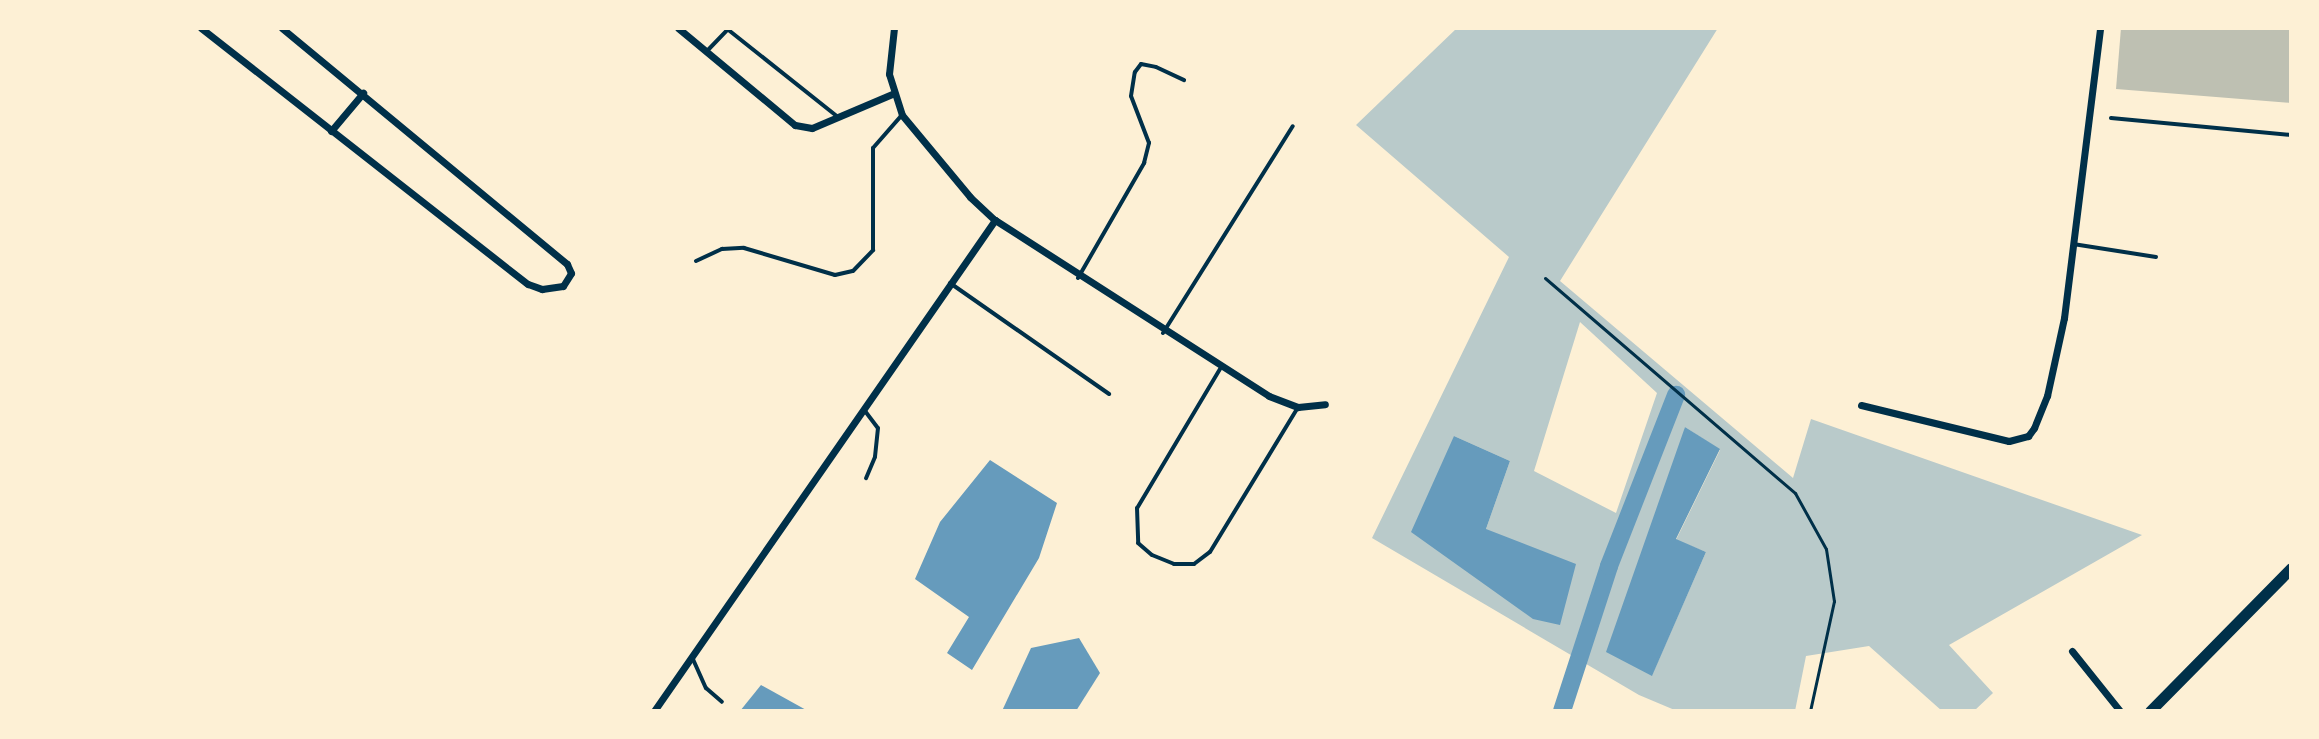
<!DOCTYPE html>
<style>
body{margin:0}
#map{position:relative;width:2319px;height:739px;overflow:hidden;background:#fdf0d5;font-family:"Crimson Pro",serif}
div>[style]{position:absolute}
.green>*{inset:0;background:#b9caca}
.water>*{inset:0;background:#669bbc}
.canal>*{height:18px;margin:-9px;padding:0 9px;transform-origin:9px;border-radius:9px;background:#669bbc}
.building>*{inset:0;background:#bec0b2}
.path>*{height:3px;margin:-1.5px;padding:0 1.5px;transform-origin:1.5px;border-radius:1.5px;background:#003049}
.service>*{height:4px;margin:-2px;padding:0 2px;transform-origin:2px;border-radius:2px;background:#003049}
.minor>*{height:7px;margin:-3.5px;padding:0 3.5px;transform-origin:3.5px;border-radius:3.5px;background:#003049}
.secondary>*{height:11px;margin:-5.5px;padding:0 5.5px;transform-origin:5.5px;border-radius:5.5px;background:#003049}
span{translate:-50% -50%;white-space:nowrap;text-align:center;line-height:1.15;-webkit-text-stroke:8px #fdf0d5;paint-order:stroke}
.frame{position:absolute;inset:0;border:30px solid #fdf0d5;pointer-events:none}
</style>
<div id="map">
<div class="green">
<i style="clip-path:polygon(evenodd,1457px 28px,1718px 28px,1560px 281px,1793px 478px,1811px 419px,2142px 535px,1949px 645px,1993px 693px,1974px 711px,1942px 711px,1869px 646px,1806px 656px,1795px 711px,1677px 711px,1639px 695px,1372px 538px,1509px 257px,1356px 125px,1457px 28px,1580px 322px,1657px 393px,1616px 513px,1534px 471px,1580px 322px,1457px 28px,1685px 427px,1720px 450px,1676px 540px,1706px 552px,1652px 675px,1685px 427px,1457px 28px,1454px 436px,1510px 461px,1486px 529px,1454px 436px)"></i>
</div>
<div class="water">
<i style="clip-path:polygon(1685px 427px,1720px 449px,1676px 539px,1706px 552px,1652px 676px,1606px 652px)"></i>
<i style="clip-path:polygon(1454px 436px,1510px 461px,1486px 529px,1576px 564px,1560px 625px,1533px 619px,1411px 532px)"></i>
<i style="clip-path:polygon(990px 460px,1057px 503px,1039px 558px,972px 670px,947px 653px,969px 617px,915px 579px,940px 522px)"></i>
<i style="clip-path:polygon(1079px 638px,1100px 673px,1076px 711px,1002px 711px,1031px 648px)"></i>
<i style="clip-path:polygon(761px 685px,808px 711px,740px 711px)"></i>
</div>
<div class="canal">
<i style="left:1562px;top:711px;width:152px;rotate:-72deg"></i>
<i style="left:1609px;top:566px;width:184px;rotate:-68.6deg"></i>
</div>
<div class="building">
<i style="clip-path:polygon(2121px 28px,2291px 28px,2291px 103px,2116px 89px)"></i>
</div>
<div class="path">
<i style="left:1545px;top:278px;width:330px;rotate:40.7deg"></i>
<i style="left:1795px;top:493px;width:64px;rotate:61deg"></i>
<i style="left:1826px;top:549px;width:53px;rotate:81.3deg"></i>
<i style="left:1834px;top:601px;width:113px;rotate:102.3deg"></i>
</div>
<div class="service">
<i style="left:726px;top:28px;width:143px;rotate:38.5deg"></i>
<i style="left:707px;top:51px;width:30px;rotate:-46deg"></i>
<i style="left:2111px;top:118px;width:181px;rotate:5.4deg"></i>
<i style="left:2073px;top:244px;width:84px;rotate:8.9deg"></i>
<i style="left:696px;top:261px;width:29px;rotate:-25deg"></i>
<i style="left:722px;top:249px;width:22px;rotate:-3deg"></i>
<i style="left:744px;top:248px;width:95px;rotate:16.5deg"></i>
<i style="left:835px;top:275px;width:18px;rotate:-13deg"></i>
<i style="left:853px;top:271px;width:29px;rotate:-46deg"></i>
<i style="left:873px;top:250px;width:102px;rotate:-90deg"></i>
<i style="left:873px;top:148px;width:44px;rotate:-48.7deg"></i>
<i style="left:1078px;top:278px;width:133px;rotate:-60.1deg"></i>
<i style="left:1144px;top:163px;width:21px;rotate:-76deg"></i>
<i style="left:1149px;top:143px;width:50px;rotate:-111deg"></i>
<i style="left:1131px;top:96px;width:24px;rotate:-81deg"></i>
<i style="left:1135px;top:72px;width:10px;rotate:-53deg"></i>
<i style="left:1141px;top:64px;width:15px;rotate:11deg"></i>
<i style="left:1156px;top:67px;width:31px;rotate:25deg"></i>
<i style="left:950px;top:283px;width:194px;rotate:34.9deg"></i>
<i style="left:1163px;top:333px;width:244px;rotate:-57.9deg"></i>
<i style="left:1220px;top:369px;width:162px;rotate:120.8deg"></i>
<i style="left:1137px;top:508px;width:35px;rotate:88deg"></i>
<i style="left:1138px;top:543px;width:18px;rotate:41deg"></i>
<i style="left:1152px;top:555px;width:24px;rotate:22deg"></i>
<i style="left:1174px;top:564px;width:20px"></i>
<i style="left:1194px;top:564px;width:20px;rotate:-37deg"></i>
<i style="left:1210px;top:552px;width:170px;rotate:-58.7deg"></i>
<i style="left:865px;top:411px;width:21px;rotate:53deg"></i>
<i style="left:878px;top:428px;width:29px;rotate:96deg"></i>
<i style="left:875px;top:457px;width:23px;rotate:113deg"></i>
<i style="left:692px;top:657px;width:34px;rotate:66deg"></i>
<i style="left:706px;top:688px;width:21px;rotate:41deg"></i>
</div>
<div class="minor">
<i style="left:201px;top:28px;width:415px;rotate:38.1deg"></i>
<i style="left:528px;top:284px;width:15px;rotate:20deg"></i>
<i style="left:542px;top:289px;width:21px;rotate:-8deg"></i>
<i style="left:563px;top:286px;width:15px;rotate:-58deg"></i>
<i style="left:571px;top:273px;width:10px;rotate:-114deg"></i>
<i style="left:567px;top:264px;width:370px;rotate:-140.4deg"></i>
<i style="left:678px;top:28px;width:152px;rotate:39.7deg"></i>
<i style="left:795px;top:125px;width:17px;rotate:10deg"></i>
<i style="left:812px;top:128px;width:87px;rotate:-23deg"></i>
<i style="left:894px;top:28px;width:46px;rotate:96.2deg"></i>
<i style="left:889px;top:74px;width:43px;rotate:72.4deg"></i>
<i style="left:902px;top:115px;width:107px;rotate:50.3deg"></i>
<i style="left:970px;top:197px;width:34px;rotate:43deg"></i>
<i style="left:995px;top:220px;width:326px;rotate:32.7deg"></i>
<i style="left:1269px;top:396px;width:31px;rotate:21deg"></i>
<i style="left:1298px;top:407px;width:27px;rotate:-6deg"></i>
<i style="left:331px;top:131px;width:50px;rotate:-49.9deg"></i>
<i style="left:1861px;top:405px;width:152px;rotate:13.7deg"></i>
<i style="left:2009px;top:441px;width:20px;rotate:-15deg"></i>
<i style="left:2028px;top:436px;width:10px;rotate:-53deg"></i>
<i style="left:2034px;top:428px;width:35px;rotate:-68deg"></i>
<i style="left:2047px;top:396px;width:80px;rotate:-77.7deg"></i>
<i style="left:2064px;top:318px;width:292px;rotate:-82.9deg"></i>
<i style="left:2072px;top:651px;width:77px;rotate:51.3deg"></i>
<i style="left:654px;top:711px;width:598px;rotate:-55.22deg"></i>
</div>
<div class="secondary">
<i style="left:2150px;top:711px;width:201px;rotate:-45.4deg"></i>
</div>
<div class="frame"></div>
</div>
